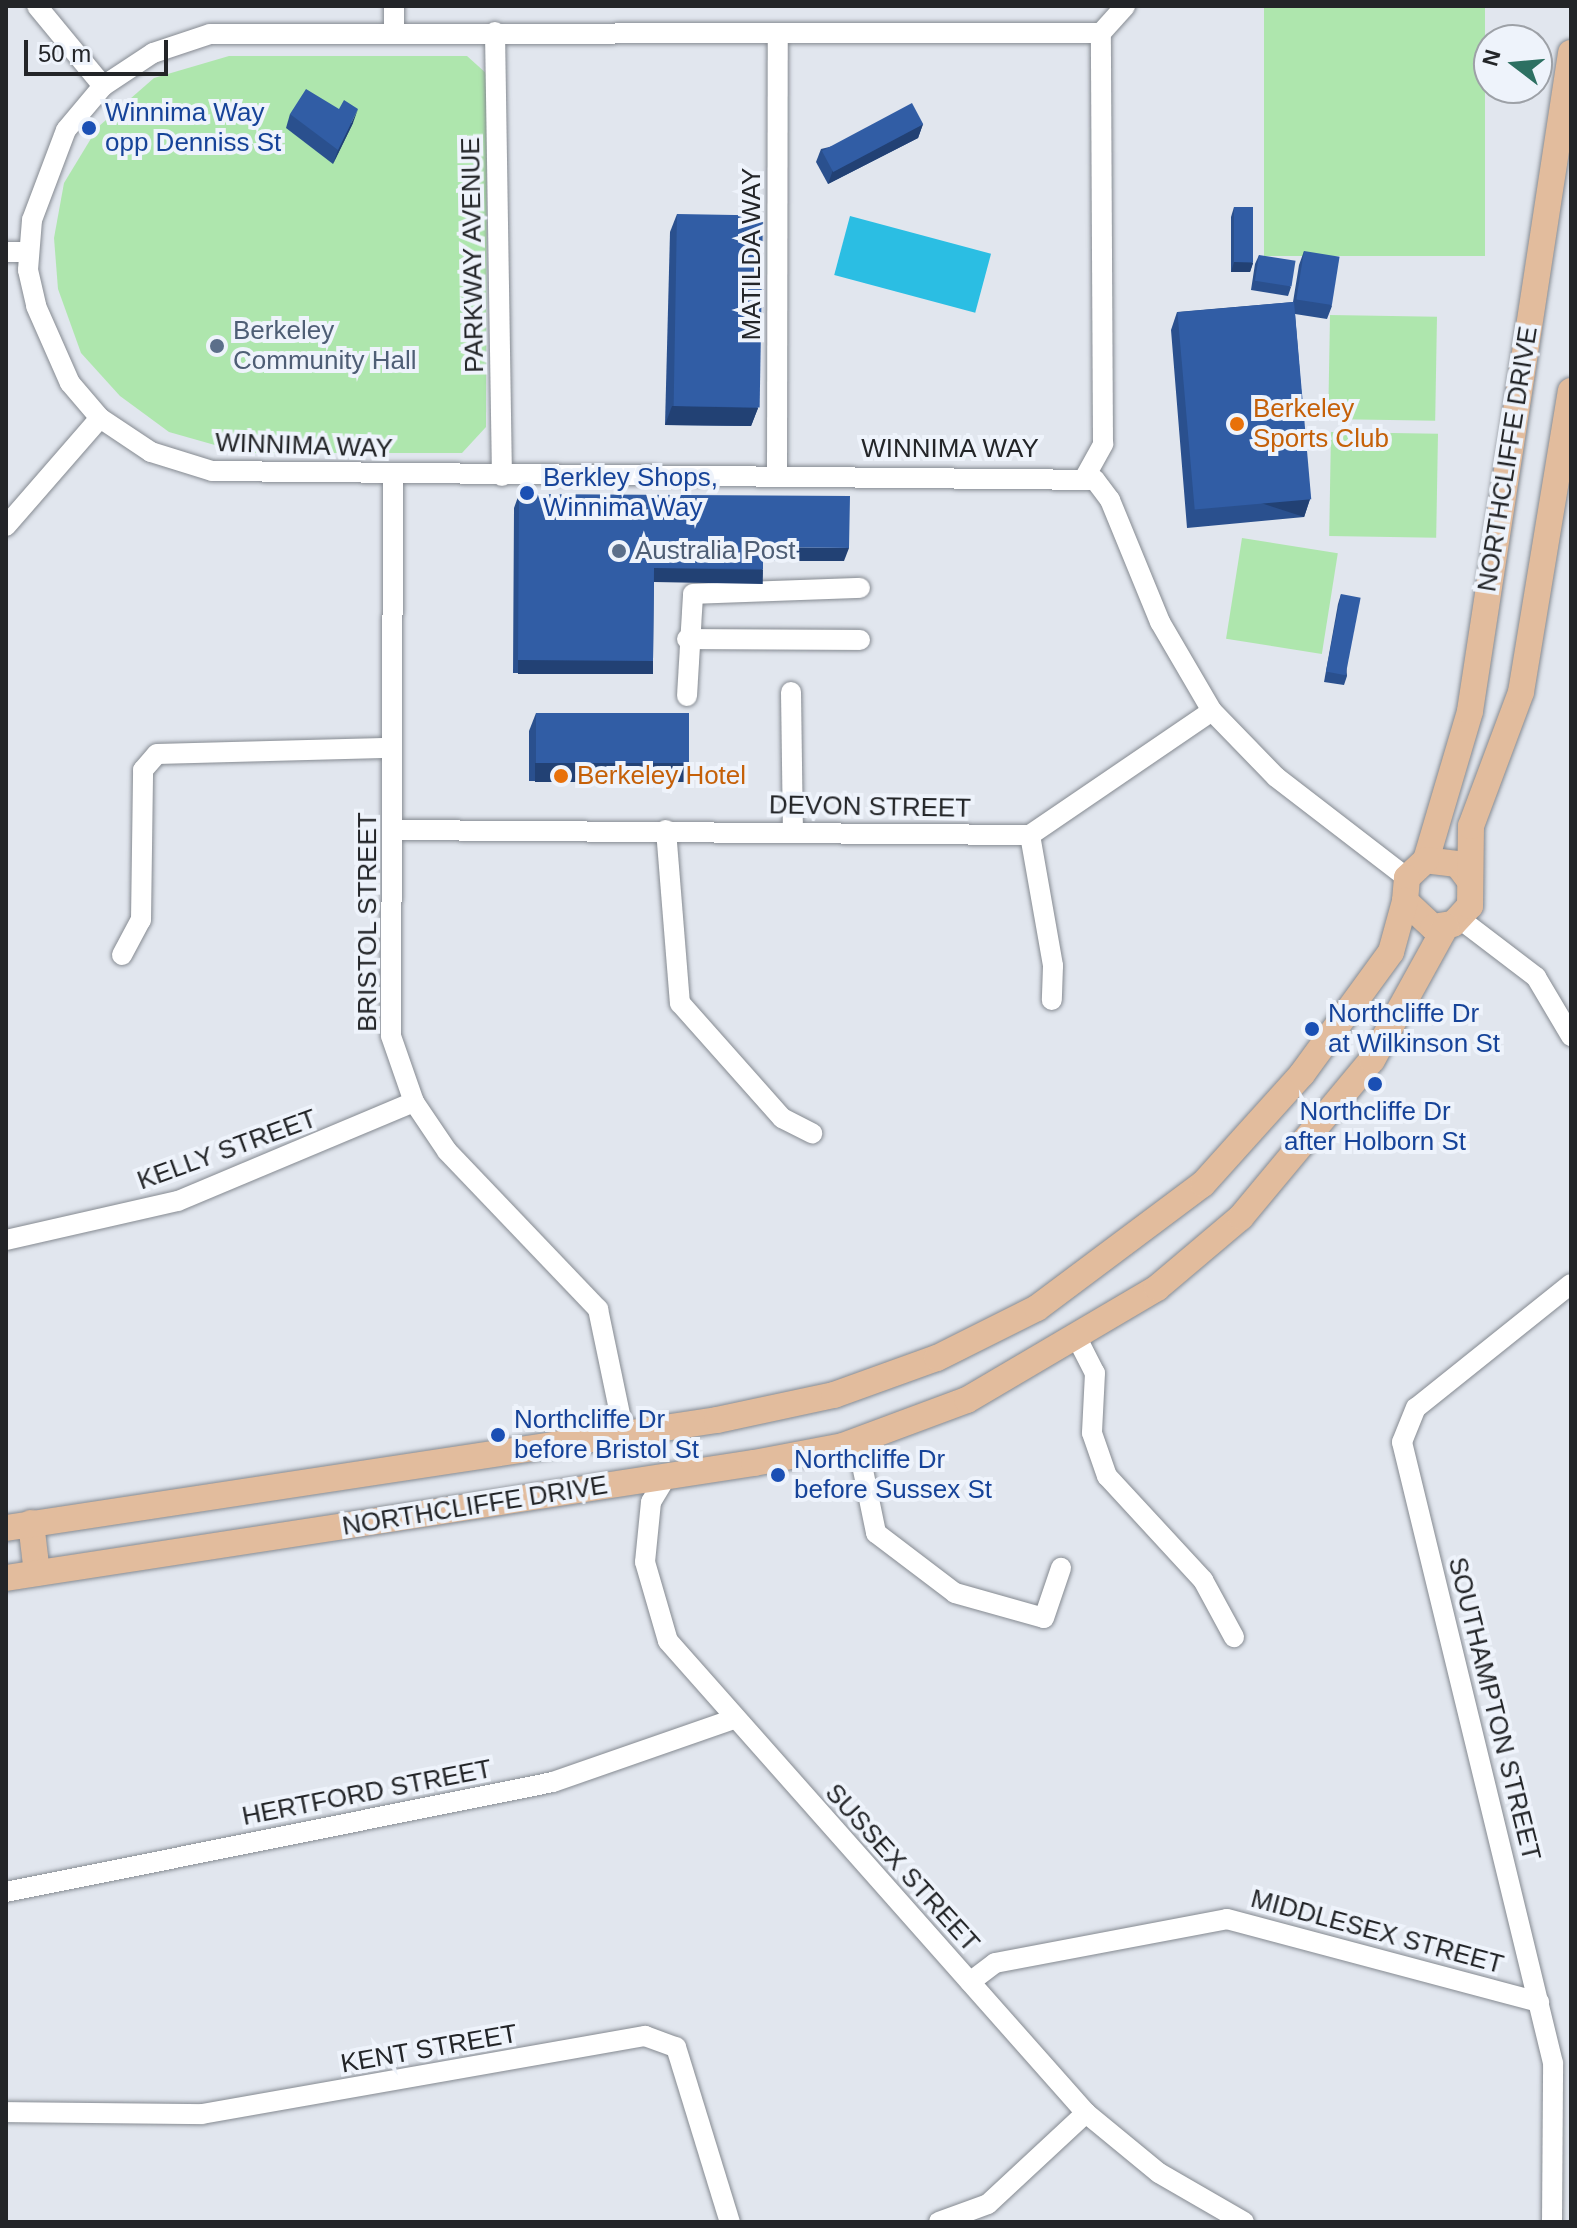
<!DOCTYPE html>
<style>
body{margin:0}
#map{position:relative;width:1577px;height:2228px;overflow:hidden;background:#e1e6ee;font-family:Arial,sans-serif}
div>[style]{position:absolute}
.green>*{inset:0;background:#aee6ad;transform-origin:0 0}
.water>*{inset:0;background:#2bbee3;transform-origin:0 0}
.roads{filter:drop-shadow(0 0 2px #858a91) drop-shadow(0 0 2px #858a91)}
.minor>*{height:20px;margin:-10px;padding:0 10px;transform-origin:10px;border-radius:10px;background:#fff}
.major>*{height:26px;margin:-13px;padding:0 13px;transform-origin:13px;border-radius:13px;background:#e2bc9d}
.wall>*{inset:0;background:#2a508e}
.shaded-wall>*{inset:0;background:#224174;transform-origin:0 0}
.building>*{inset:0;background:#315da5;transform-origin:0 0}
.dots>*{width:22px;height:22px;translate:-50% -50%;box-sizing:border-box;border:4px solid #eef3fb;border-radius:50%}
span{translate:-50% -50%;white-space:nowrap;text-align:center;line-height:1.15;-webkit-text-stroke:8px #eef3fb;paint-order:stroke}
.transit-label{font-size:26px;color:#164399}
.left{translate:0 -50%;text-align:left}
.street-label{font-size:26px;color:#232528}
.service-label{font-size:26px;color:#4e5e75}
.food-label{font-size:26px;color:#c56008}
.frame{position:absolute;inset:0;border:8px solid #232528;pointer-events:none}
.north{position:absolute;left:1473px;top:24px;width:80px;height:80px;box-sizing:border-box;background:#eef3fb;border:2px solid #9da1a7;border-radius:50%;rotate:286deg;font-size:22px;font-weight:700;line-height:32px;text-align:center;color:#232528}
.north::after{content:'';display:block;margin:auto;width:28px;height:36px;background:#2d7062;clip-path:polygon(50% 0,100% 100%,50% 72%,0 100%)}
.scale{position:absolute;left:24px;top:40px;width:144px;height:36px;box-sizing:border-box;border:4px solid #232528;border-top:0;padding-left:10px;font-size:24px;line-height:28px;white-space:nowrap;color:#232528;-webkit-text-stroke:6px #eef3fb;paint-order:stroke}
</style>
<div id="map">
<div class="green">
<i style="left:1264px;top:6px;width:221px;height:250px"></i>
<i style="clip-path:polygon(229px 56px,467px 56px,487px 74px,486px 427px,462px 453px,243px 453px,169px 432px,120px 396px,81px 353px,58px 289px,54px 238px,64px 183px,98px 127px,154px 78px)"></i>
<i style="left:1330px;top:315px;width:107px;height:104px;rotate:1deg"></i>
<i style="left:1331px;top:432px;width:107px;height:104px;rotate:1deg"></i>
<i style="left:1242px;top:538px;width:97px;height:102px;rotate:9deg"></i>
</div>
<div class="water">
<i style="left:850px;top:216px;width:146px;height:61px;rotate:15deg"></i>
</div>
<div class="roads">
<div class="minor">
<i style="left:37px;top:6px;width:104px;rotate:50.5deg"></i>
<i style="left:394px;top:31px;width:25px;rotate:-90deg"></i>
<i style="left:495px;top:32px;width:444px;rotate:89.1deg"></i>
<i style="left:1101px;top:33px;width:891px;rotate:179.94deg"></i>
<i style="left:210px;top:34px;width:60px;rotate:161.6deg"></i>
<i style="left:153px;top:53px;width:60px;rotate:146.6deg"></i>
<i style="left:103px;top:86px;width:57px;rotate:130.1deg"></i>
<i style="left:66px;top:130px;width:96px;rotate:110.7deg"></i>
<i style="left:32px;top:220px;width:50px;rotate:94.6deg"></i>
<i style="left:28px;top:270px;width:37px;rotate:77deg"></i>
<i style="left:36px;top:306px;width:84px;rotate:66.2deg"></i>
<i style="left:70px;top:383px;width:46px;rotate:49.4deg"></i>
<i style="left:100px;top:418px;width:61px;rotate:33.7deg"></i>
<i style="left:151px;top:452px;width:64px;rotate:17.3deg"></i>
<i style="left:212px;top:471px;width:883px;rotate:0.58deg"></i>
<i style="left:1095px;top:480px;width:25px;rotate:53deg"></i>
<i style="left:1110px;top:500px;width:132px;rotate:67.7deg"></i>
<i style="left:1160px;top:622px;width:103px;rotate:59.7deg"></i>
<i style="left:1212px;top:711px;width:92px;rotate:45.9deg"></i>
<i style="left:1276px;top:777px;width:165px;rotate:37.6deg"></i>
<i style="left:1101px;top:33px;width:36px;rotate:-48deg"></i>
<i style="left:6px;top:252px;width:21px"></i>
<i style="left:777px;top:474px;width:441px;rotate:-89.9deg"></i>
<i style="left:393px;top:476px;width:560px;rotate:90.2deg"></i>
<i style="left:391px;top:1036px;width:70px;rotate:70.8deg"></i>
<i style="left:414px;top:1102px;width:59px;rotate:56deg"></i>
<i style="left:447px;top:1151px;width:219px;rotate:46.3deg"></i>
<i style="left:598px;top:1309px;width:127px;rotate:78.2deg"></i>
<i style="left:1085px;top:477px;width:38px;rotate:-61deg"></i>
<i style="left:1103px;top:444px;width:411px;rotate:-90.3deg"></i>
<i style="left:6px;top:526px;width:143px;rotate:-49deg"></i>
<i style="left:687px;top:639px;width:173px;rotate:0.3deg"></i>
<i style="left:791px;top:692px;width:140px;rotate:89.2deg"></i>
<i style="left:687px;top:696px;width:102px;rotate:-86.6deg"></i>
<i style="left:693px;top:594px;width:167px;rotate:-2.1deg"></i>
<i style="left:394px;top:830px;width:636px;rotate:0.45deg"></i>
<i style="left:1030px;top:835px;width:220px;rotate:-34.3deg"></i>
<i style="left:666px;top:830px;width:174px;rotate:85.4deg"></i>
<i style="left:680px;top:1003px;width:154px;rotate:48.4deg"></i>
<i style="left:782px;top:1118px;width:34px;rotate:27deg"></i>
<i style="left:1030px;top:835px;width:133px;rotate:80deg"></i>
<i style="left:1053px;top:966px;width:34px;rotate:92deg"></i>
<i style="left:1460px;top:919px;width:96px;rotate:37.3deg"></i>
<i style="left:1536px;top:977px;width:69px;rotate:59.3deg"></i>
<i style="left:122px;top:955px;width:40px;rotate:-62deg"></i>
<i style="left:141px;top:920px;width:150px;rotate:-89.2deg"></i>
<i style="left:143px;top:770px;width:21px;rotate:-49deg"></i>
<i style="left:157px;top:754px;width:235px;rotate:-1.5deg"></i>
<i style="left:6px;top:1240px;width:176px;rotate:-12.8deg"></i>
<i style="left:178px;top:1201px;width:256px;rotate:-22.8deg"></i>
<i style="left:1078px;top:1340px;width:37px;rotate:63deg"></i>
<i style="left:1095px;top:1373px;width:60px;rotate:92.9deg"></i>
<i style="left:1092px;top:1433px;width:46px;rotate:70.8deg"></i>
<i style="left:1107px;top:1476px;width:142px;rotate:47.3deg"></i>
<i style="left:1203px;top:1580px;width:65px;rotate:61.5deg"></i>
<i style="left:857px;top:1441px;width:94px;rotate:78.3deg"></i>
<i style="left:876px;top:1533px;width:99px;rotate:37.2deg"></i>
<i style="left:955px;top:1593px;width:92px;rotate:15.7deg"></i>
<i style="left:1044px;top:1618px;width:53px;rotate:-71.2deg"></i>
<i style="left:666px;top:1477px;width:29px;rotate:121deg"></i>
<i style="left:651px;top:1502px;width:60px;rotate:95.7deg"></i>
<i style="left:645px;top:1562px;width:82px;rotate:73.8deg"></i>
<i style="left:668px;top:1641px;width:630px;rotate:48.47deg"></i>
<i style="left:1086px;top:2113px;width:94px;rotate:39.4deg"></i>
<i style="left:1159px;top:2173px;width:98px;rotate:30deg"></i>
<i style="left:6px;top:1892px;width:558px;rotate:-11.37deg"></i>
<i style="left:553px;top:1782px;width:188px;rotate:-19.2deg"></i>
<i style="left:970px;top:1982px;width:31px;rotate:-37deg"></i>
<i style="left:995px;top:1963px;width:236px;rotate:-10.7deg"></i>
<i style="left:1227px;top:1919px;width:323px;rotate:14.9deg"></i>
<i style="left:6px;top:2112px;width:196px;rotate:0.6deg"></i>
<i style="left:202px;top:2114px;width:450px;rotate:-10deg"></i>
<i style="left:645px;top:2036px;width:33px;rotate:20deg"></i>
<i style="left:676px;top:2047px;width:183px;rotate:72.9deg"></i>
<i style="left:939px;top:2222px;width:52px;rotate:-20.2deg"></i>
<i style="left:988px;top:2204px;width:134px;rotate:-42.9deg"></i>
<i style="left:1552px;top:2222px;width:159px;rotate:-89.6deg"></i>
<i style="left:1553px;top:2063px;width:639px;rotate:-103.67deg"></i>
<i style="left:1402px;top:1442px;width:37px;rotate:-68deg"></i>
<i style="left:1416px;top:1408px;width:198px;rotate:-38.7deg"></i>
</div>
<div class="major">
<i style="left:1426px;top:860px;width:155px;rotate:-73.5deg"></i>
<i style="left:1470px;top:711px;width:666px;rotate:-81.27deg"></i>
<i style="left:1470px;top:881px;width:21px;rotate:-127deg"></i>
<i style="left:1457px;top:864px;width:31px;rotate:-173deg"></i>
<i style="left:1426px;top:860px;width:26px;rotate:137deg"></i>
<i style="left:1407px;top:878px;width:23px;rotate:95deg"></i>
<i style="left:1405px;top:901px;width:38px;rotate:43deg"></i>
<i style="left:1433px;top:927px;width:20px;rotate:-9deg"></i>
<i style="left:1453px;top:924px;width:25px;rotate:-47deg"></i>
<i style="left:1470px;top:906px;width:80px;rotate:-89.3deg"></i>
<i style="left:1471px;top:826px;width:143px;rotate:-69.5deg"></i>
<i style="left:1521px;top:692px;width:305px;rotate:-80.6deg"></i>
<i style="left:31px;top:1523px;width:50px;rotate:83.2deg"></i>
<i style="left:6px;top:1528px;width:719px;rotate:-8.64deg"></i>
<i style="left:717px;top:1420px;width:120px;rotate:-12.1deg"></i>
<i style="left:834px;top:1395px;width:109px;rotate:-19.8deg"></i>
<i style="left:937px;top:1358px;width:112px;rotate:-26.6deg"></i>
<i style="left:1037px;top:1308px;width:207px;rotate:-36.8deg"></i>
<i style="left:1203px;top:1184px;width:148px;rotate:-48deg"></i>
<i style="left:1302px;top:1074px;width:151px;rotate:-53.9deg"></i>
<i style="left:1391px;top:952px;width:53px;rotate:-74.6deg"></i>
<i style="left:6px;top:1578px;width:757px;rotate:-8.74deg"></i>
<i style="left:754px;top:1463px;width:91px;rotate:-10.8deg"></i>
<i style="left:843px;top:1446px;width:132px;rotate:-20.4deg"></i>
<i style="left:967px;top:1400px;width:221px;rotate:-30.5deg"></i>
<i style="left:1157px;top:1288px;width:110px;rotate:-40.2deg"></i>
<i style="left:1241px;top:1217px;width:204px;rotate:-50.2deg"></i>
<i style="left:1372px;top:1060px;width:153px;rotate:-61.1deg"></i>
</div>
</div>
<div class="wall">
<i style="clip-path:polygon(290px 114px,353px 123px,333px 164px,286px 128px)"></i>
<i style="clip-path:polygon(923px 124px,918px 138px,828px 184px,816px 162px,821px 149px)"></i>
<i style="clip-path:polygon(1234px 207px,1253px 263px,1250px 272px,1231px 272px,1231px 217px)"></i>
<i style="clip-path:polygon(677px 214px,758px 408px,751px 426px,665px 425px,670px 232px)"></i>
<i style="clip-path:polygon(1304px 251px,1332px 306px,1327px 319px,1295px 314px,1310px 499px,1304px 517px,1187px 528px,1171px 330px,1177px 312px,1293px 302px,1299px 265px)"></i>
<i style="clip-path:polygon(1259px 255px,1291px 287px,1288px 296px,1251px 290px,1255px 264px)"></i>
<i style="clip-path:polygon(519px 494px,844px 561px,763px 561px,763px 569px,758px 582px,654px 582px,653px 661px,648px 674px,513px 673px,514px 508px)"></i>
<i style="clip-path:polygon(1341px 594px,1347px 676px,1344px 685px,1324px 682px,1338px 604px)"></i>
<i style="clip-path:polygon(536px 713px,682px 782px,529px 781px,529px 731px)"></i>
</div>
<div class="shaded-wall">
<i style="clip-path:polygon(358px 109px,353px 123px,333px 164px,338px 150px)"></i>
<i style="clip-path:polygon(923px 124px,918px 138px,828px 184px,833px 170px)"></i>
<i style="clip-path:polygon(1234px 262px,1253px 263px,1250px 272px,1231px 272px)"></i>
<i style="clip-path:polygon(672px 406px,758px 408px,751px 426px,665px 425px)"></i>
<i style="left:1310px;top:499px;width:19px;height:117px;rotate:108deg"></i>
<i style="clip-path:polygon(763px 547px,849px 548px,844px 561px,758px 561px)"></i>
<i style="left:654px;top:568px;width:109px;height:14px;rotate:1deg"></i>
<i style="left:518px;top:660px;width:135px;height:14px"></i>
<i style="left:535px;top:763px;width:154px;height:19px"></i>
</div>
<div class="building">
<i style="clip-path:polygon(306px 89px,339px 109px,344px 100px,358px 109px,338px 150px,290px 114px)"></i>
<i style="left:912px;top:103px;width:24px;height:102px;rotate:62deg"></i>
<i style="left:1234px;top:207px;width:19px;height:55px"></i>
<i style="left:677px;top:214px;width:86px;height:192px;rotate:1deg"></i>
<i style="left:1304px;top:251px;width:36px;height:49px;rotate:9deg"></i>
<i style="left:1259px;top:255px;width:37px;height:26px;rotate:9deg"></i>
<i style="left:1294px;top:302px;width:198px;height:117px;rotate:85deg"></i>
<i style="clip-path:polygon(519px 494px,850px 496px,849px 548px,763px 547px,763px 569px,654px 568px,653px 661px,518px 660px)"></i>
<i style="left:1341px;top:594px;width:20px;height:79px;rotate:11deg"></i>
<i style="left:536px;top:713px;width:153px;height:50px"></i>
</div>
<div class="dots">
<i style="left:89px;top:128px;background:#1a4fb4"></i>
<i style="left:217px;top:346px;background:#5c6f8a"></i>
<i style="left:1237px;top:424px;background:#e8710a"></i>
<i style="left:527px;top:493px;background:#1a4fb4"></i>
<i style="left:619px;top:551px;background:#5c6f8a"></i>
<i style="left:561px;top:776px;background:#e8710a"></i>
<i style="left:1312px;top:1029px;background:#1a4fb4"></i>
<i style="left:1375px;top:1084px;background:#1a4fb4"></i>
<i style="left:498px;top:1435px;background:#1a4fb4"></i>
<i style="left:778px;top:1475px;background:#1a4fb4"></i>
</div>
<div class="transit-label">
<span class="left" style="left:105px;top:128px">Winnima Way<br>opp Denniss St</span>
<span class="left" style="left:543px;top:493px">Berkley Shops,<br>Winnima Way</span>
<span class="left" style="left:1328px;top:1029px">Northcliffe Dr<br>at Wilkinson St</span>
<span style="left:1375px;top:1127px">Northcliffe Dr<br>after Holborn St</span>
<span class="left" style="left:514px;top:1435px">Northcliffe Dr<br>before Bristol St</span>
<span class="left" style="left:794px;top:1475px">Northcliffe Dr<br>before Sussex St</span>
</div>
<div class="street-label">
<span style="left:752px;top:254px;rotate:-90deg">MATILDA WAY</span>
<span style="left:473px;top:255px;rotate:-91deg">PARKWAY AVENUE</span>
<span style="left:304px;top:446px;rotate:2deg">WINNIMA WAY</span>
<span style="left:950px;top:449px">WINNIMA WAY</span>
<span style="left:1508px;top:459px;rotate:-81deg">NORTHCLIFFE DRIVE</span>
<span style="left:870px;top:807px;rotate:1deg">DEVON STREET</span>
<span style="left:368px;top:922px;rotate:-90deg">BRISTOL STREET</span>
<span style="left:227px;top:1150px;rotate:-20deg">KELLY STREET</span>
<span style="left:475px;top:1506px;rotate:-9deg">NORTHCLIFFE DRIVE</span>
<span style="left:1494px;top:1709px;rotate:76deg">SOUTHAMPTON STREET</span>
<span style="left:367px;top:1793px;rotate:-11deg">HERTFORD STREET</span>
<span style="left:902px;top:1868px;rotate:48deg">SUSSEX STREET</span>
<span style="left:1377px;top:1932px;rotate:15deg">MIDDLESEX STREET</span>
<span style="left:429px;top:2049px;rotate:-10deg">KENT STREET</span>
</div>
<div class="service-label">
<span class="left" style="left:233px;top:346px">Berkeley<br>Community Hall</span>
<span class="left" style="left:635px;top:551px">Australia Post</span>
</div>
<div class="food-label">
<span class="left" style="left:1253px;top:424px">Berkeley<br>Sports Club</span>
<span class="left" style="left:577px;top:776px">Berkeley Hotel</span>
</div>
<div class="frame"></div>
<div class="north">N</div>
<div class="scale">50 m</div>
</div>
